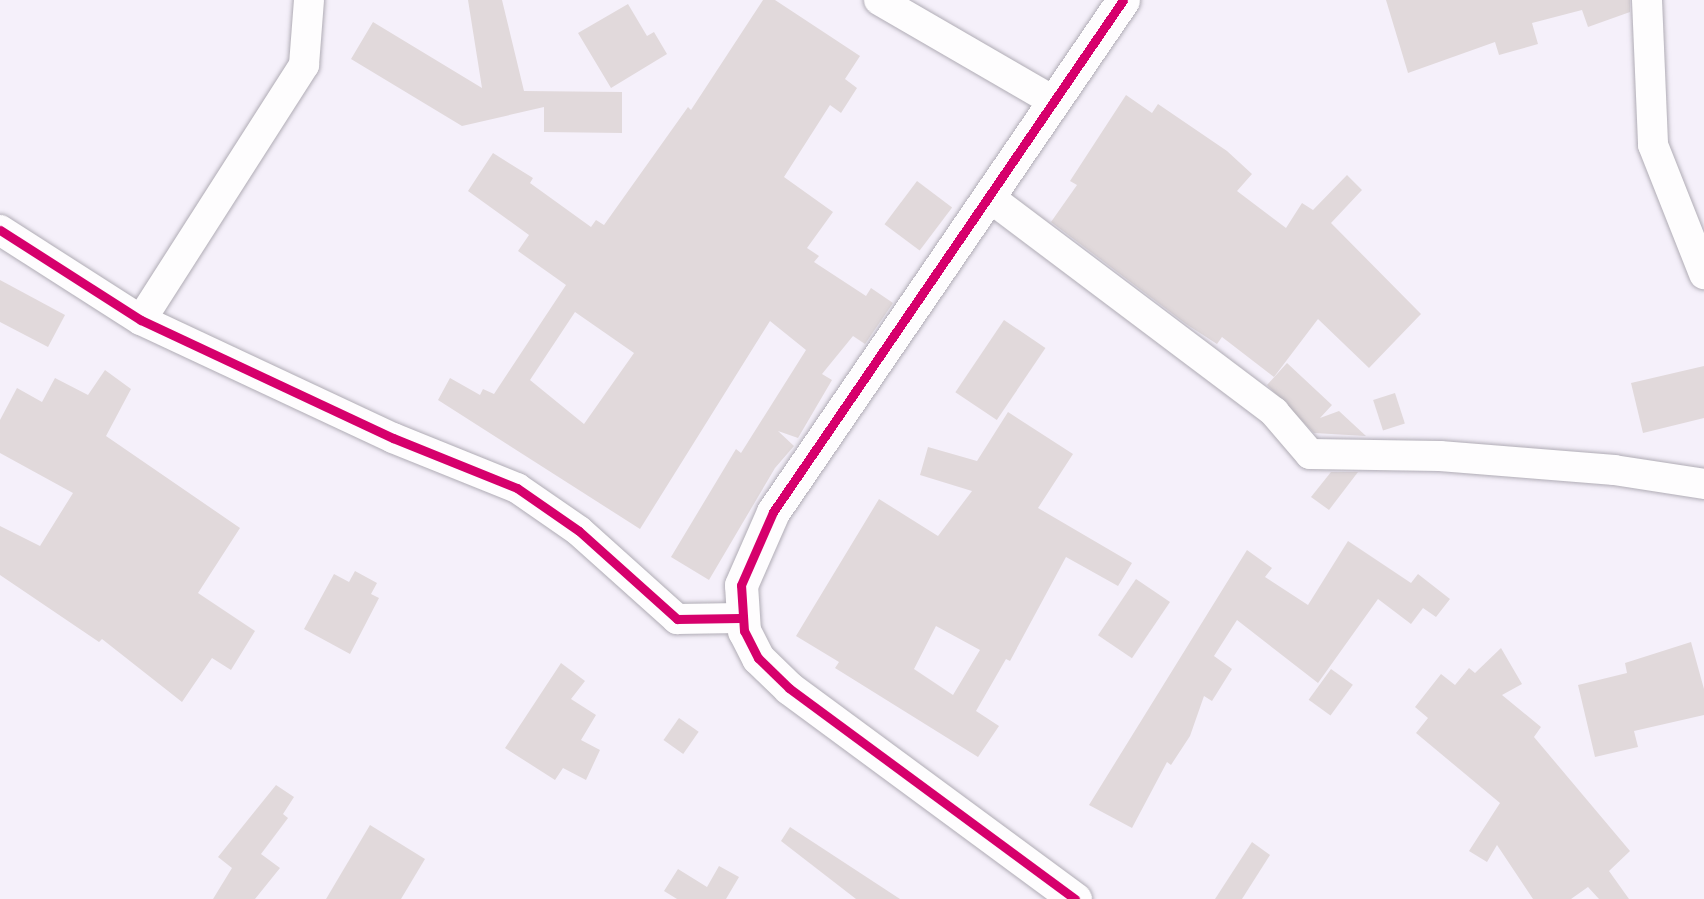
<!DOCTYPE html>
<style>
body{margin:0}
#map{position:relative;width:1704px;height:899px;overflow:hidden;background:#f5f0fa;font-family:Commissioner,sans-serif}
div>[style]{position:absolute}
.building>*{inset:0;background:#e1d9db;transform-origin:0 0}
.roads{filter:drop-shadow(0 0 2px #b0acb5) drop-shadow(0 0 2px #b0acb5)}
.minor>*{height:30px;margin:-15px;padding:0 15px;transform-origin:15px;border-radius:15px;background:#fefdfe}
.tertiary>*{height:33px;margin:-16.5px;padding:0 16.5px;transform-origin:16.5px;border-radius:16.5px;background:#fefdfe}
.cycleway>*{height:9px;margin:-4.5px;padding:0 4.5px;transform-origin:4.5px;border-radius:4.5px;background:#d6006c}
span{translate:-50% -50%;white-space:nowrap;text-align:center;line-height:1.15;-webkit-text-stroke:5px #fff;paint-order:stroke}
</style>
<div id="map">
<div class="building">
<i style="clip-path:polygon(468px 0,502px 0,524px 91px,622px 92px,622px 133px,544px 132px,544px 107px,462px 126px,351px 59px,373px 22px,482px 88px)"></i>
<i style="clip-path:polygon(evenodd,763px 0,775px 0,860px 56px,845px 79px,857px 88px,841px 113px,830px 105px,784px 177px,833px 212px,807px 248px,819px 256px,814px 262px,866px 296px,871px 288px,893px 303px,865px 344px,853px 336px,822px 374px,832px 380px,798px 438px,778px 431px,794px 446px,775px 468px,709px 580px,671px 557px,736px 449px,741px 453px,806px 350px,770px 321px,640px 529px,438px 400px,450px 378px,480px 395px,483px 389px,494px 394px,566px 285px,518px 251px,529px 235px,468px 191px,493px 153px,533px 178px,530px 183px,591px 227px,596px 220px,604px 225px,688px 107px,691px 110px,763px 0,575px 312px,634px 353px,584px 424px,530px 380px,575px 312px)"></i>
<i style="clip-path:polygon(1386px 0,1630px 0,1630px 12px,1588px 27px,1582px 10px,1532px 23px,1538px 44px,1499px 55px,1495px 42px,1408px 73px)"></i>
<i style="clip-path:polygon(628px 4px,647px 36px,654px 32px,667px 54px,611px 88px,578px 33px)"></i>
<i style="clip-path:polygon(1126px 95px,1152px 113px,1158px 104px,1227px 151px,1252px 174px,1237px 191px,1286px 228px,1302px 203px,1313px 210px,1347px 175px,1362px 190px,1331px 223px,1421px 314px,1369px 368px,1318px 319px,1274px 377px,1222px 337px,1217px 344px,1186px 324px,1051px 222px,1077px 185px,1070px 181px)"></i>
<i style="left:917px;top:181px;width:44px;height:54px;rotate:37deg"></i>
<i style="clip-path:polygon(0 280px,65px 315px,48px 347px,0 322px)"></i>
<i style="left:1004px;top:320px;width:50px;height:87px;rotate:34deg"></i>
<i style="clip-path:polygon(1287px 363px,1332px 405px,1320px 418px,1339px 411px,1366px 436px,1314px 433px,1267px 385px)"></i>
<i style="clip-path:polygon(1704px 366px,1704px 418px,1643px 433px,1631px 383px)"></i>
<i style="clip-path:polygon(105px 370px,131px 389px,106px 436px,240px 528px,198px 593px,255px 631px,231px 670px,212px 658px,182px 702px,102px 639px,99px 642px,0 575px,0 526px,40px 546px,73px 493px,0 453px,0 420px,17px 388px,42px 402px,55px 378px,88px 395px)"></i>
<i style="left:1395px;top:393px;width:32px;height:23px;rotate:72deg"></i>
<i style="clip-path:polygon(evenodd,1008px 412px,1073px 454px,1038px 508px,1132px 563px,1118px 586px,1066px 557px,1010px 661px,1006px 659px,976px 711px,999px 726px,978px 757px,835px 668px,839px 662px,796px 636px,879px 499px,938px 536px,972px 491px,920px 475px,928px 447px,977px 461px,1008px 412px,936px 626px,980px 650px,953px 695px,914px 669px,936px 626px)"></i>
<i style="clip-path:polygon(1331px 472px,1358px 472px,1329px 510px,1311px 497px)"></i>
<i style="clip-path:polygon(1348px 541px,1411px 583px,1418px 574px,1450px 599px,1436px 617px,1423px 608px,1411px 624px,1378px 599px,1318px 683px,1237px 620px,1214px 656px,1232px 669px,1212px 701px,1204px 696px,1190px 736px,1171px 765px,1167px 762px,1132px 828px,1089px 805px,1247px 550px,1272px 568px,1265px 577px,1308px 605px)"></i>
<i style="clip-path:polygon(355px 571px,377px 583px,371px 594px,379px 598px,350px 654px,304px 629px,334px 574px,349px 582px)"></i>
<i style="left:1136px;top:579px;width:41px;height:68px;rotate:34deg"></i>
<i style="clip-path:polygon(1691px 642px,1704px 689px,1704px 715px,1634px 731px,1638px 747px,1595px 757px,1578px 685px,1627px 673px,1625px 663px)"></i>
<i style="clip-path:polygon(1501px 648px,1522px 684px,1502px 695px,1541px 727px,1534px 737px,1630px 851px,1609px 871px,1629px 899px,1599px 899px,1588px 887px,1571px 899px,1533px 899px,1497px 845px,1487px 862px,1469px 851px,1500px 803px,1416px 733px,1428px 718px,1415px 707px,1441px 674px,1455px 685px,1469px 668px,1475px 673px)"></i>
<i style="clip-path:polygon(561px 663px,585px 681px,571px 699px,596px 715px,581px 740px,600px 750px,586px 780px,563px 768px,555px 780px,505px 748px)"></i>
<i style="left:1331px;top:669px;width:27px;height:38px;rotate:36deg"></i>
<i style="left:679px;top:718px;width:24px;height:27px;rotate:35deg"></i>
<i style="clip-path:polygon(276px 785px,294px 797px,283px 814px,288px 818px,261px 854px,280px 868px,255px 899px,213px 899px,232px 868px,218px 857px)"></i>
<i style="clip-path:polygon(370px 825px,425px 859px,401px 899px,326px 899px)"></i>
<i style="clip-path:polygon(790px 827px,900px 899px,856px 899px,781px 841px)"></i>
<i style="clip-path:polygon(1252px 842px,1270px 855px,1242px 899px,1215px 899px)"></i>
<i style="clip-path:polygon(719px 866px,739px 877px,726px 899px,677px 899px,664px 891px,678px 869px,707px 887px)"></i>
</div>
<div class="roads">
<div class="minor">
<i style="left:879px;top:0;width:203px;rotate:30.1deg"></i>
<i style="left:1647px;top:0;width:145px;rotate:87.6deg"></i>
<i style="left:1653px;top:145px;width:139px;rotate:68.4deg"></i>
<i style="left:989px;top:197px;width:357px;rotate:37deg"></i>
<i style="left:1274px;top:412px;width:55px;rotate:49.4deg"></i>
<i style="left:1310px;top:454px;width:130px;rotate:0.9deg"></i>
<i style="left:1440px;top:456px;width:175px;rotate:4.6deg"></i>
<i style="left:1614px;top:470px;width:91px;rotate:8.8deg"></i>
<i style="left:0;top:230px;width:167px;rotate:32.6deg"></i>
<i style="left:141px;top:320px;width:278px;rotate:25.1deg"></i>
<i style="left:393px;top:438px;width:134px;rotate:22deg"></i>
<i style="left:517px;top:488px;width:75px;rotate:34.7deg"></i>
<i style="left:579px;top:531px;width:132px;rotate:41.9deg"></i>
<i style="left:677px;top:619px;width:63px;rotate:-0.9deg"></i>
<i style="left:141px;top:320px;width:303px;rotate:-57.4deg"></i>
<i style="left:304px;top:65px;width:65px;rotate:-85.6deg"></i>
</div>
<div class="tertiary">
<i style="left:1075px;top:899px;width:355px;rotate:-143.6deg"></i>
<i style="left:789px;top:688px;width:43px;rotate:-135.9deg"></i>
<i style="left:758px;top:658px;width:30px;rotate:-117deg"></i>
<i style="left:744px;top:631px;width:46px;rotate:-93.7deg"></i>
<i style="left:741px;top:585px;width:80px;rotate:-66.3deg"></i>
<i style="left:773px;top:512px;width:620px;rotate:-55.64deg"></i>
</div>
</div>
<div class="cycleway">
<i style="left:0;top:230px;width:167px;rotate:32.6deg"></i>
<i style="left:141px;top:320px;width:278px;rotate:25.1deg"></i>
<i style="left:393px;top:438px;width:134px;rotate:22deg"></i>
<i style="left:517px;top:488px;width:75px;rotate:34.7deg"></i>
<i style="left:579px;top:531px;width:132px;rotate:41.9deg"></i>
<i style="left:677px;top:619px;width:63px;rotate:-0.9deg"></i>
<i style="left:1075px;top:899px;width:355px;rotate:-143.6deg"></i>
<i style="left:789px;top:688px;width:43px;rotate:-135.9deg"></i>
<i style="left:758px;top:658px;width:30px;rotate:-117deg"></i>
<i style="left:744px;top:631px;width:46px;rotate:-93.7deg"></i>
<i style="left:741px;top:585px;width:80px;rotate:-66.3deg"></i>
<i style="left:773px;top:512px;width:620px;rotate:-55.64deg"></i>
</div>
</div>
